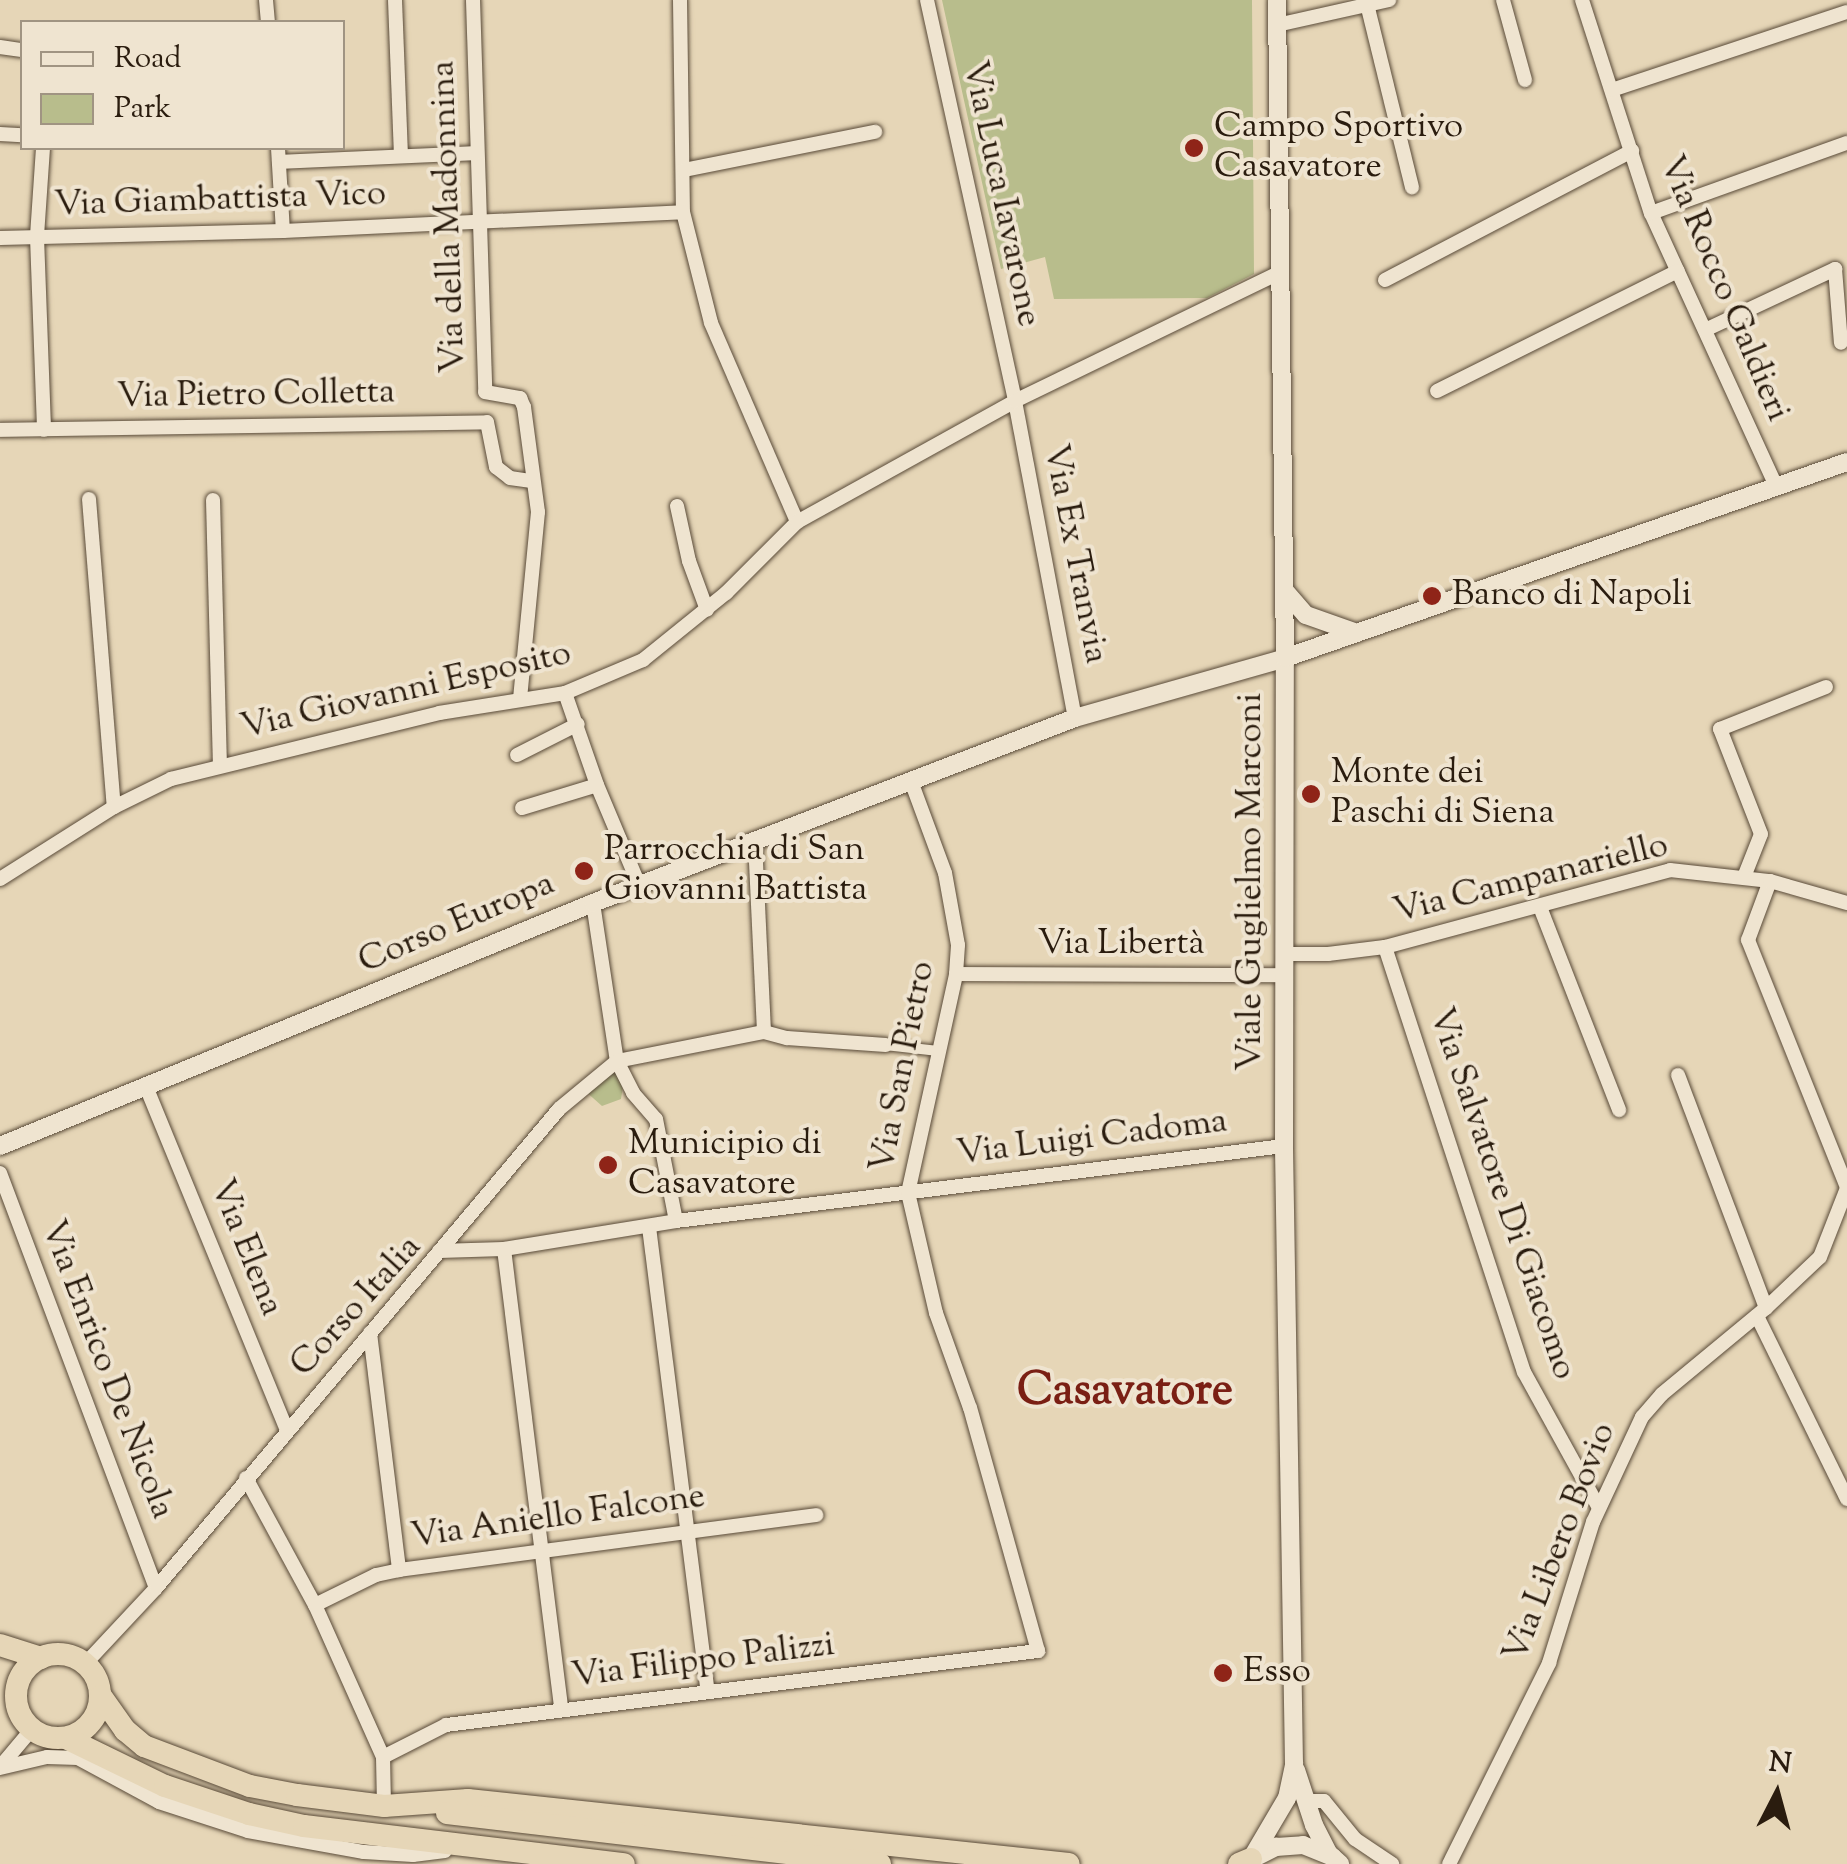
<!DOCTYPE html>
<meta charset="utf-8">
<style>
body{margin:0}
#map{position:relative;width:1847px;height:1864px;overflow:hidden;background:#e6d6b7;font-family:"Sorts Mill Goudy",serif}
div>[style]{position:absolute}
.green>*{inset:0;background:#b8bd8c}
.roads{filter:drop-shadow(0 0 2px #594a38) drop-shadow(0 0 2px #594a38)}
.pedestrian>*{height:10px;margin:-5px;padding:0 5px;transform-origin:5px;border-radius:5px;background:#efe4d0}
.minor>*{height:14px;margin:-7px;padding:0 7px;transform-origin:7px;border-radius:7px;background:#efe4d0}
.tertiary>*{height:18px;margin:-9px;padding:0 9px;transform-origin:9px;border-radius:9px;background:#efe4d0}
.trunk>*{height:22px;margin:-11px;padding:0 11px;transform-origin:11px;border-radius:11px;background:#e6d6b7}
.trunk>.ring{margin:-11px;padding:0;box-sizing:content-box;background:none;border:22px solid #e6d6b7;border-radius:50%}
.dots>*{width:28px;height:28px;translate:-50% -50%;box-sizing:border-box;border:5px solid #efe4d0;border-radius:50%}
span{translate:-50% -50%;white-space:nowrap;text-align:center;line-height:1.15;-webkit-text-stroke:8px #efe4d0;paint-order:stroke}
.poi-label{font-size:35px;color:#2a1c0e}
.left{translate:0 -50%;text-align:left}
.street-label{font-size:35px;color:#2a1c0e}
.district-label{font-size:45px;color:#7a1f14;font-weight:700}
.legend{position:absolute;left:20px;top:20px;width:325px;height:130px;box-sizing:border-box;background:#efe4d0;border:2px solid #a09482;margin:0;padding:12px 18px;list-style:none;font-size:30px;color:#2a1c0e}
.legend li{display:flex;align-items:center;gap:20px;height:50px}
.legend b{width:50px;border:2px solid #a09482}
.north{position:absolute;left:1727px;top:1744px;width:100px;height:100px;-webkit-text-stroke:8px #efe4d0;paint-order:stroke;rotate:6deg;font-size:28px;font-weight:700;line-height:40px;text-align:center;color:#2a1c0e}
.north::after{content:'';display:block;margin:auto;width:35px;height:45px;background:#2a1c0e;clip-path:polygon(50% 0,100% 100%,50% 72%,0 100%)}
</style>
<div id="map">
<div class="green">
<i style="clip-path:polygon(942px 0,1252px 0,1254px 274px,1207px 298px,1054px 299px,1045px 257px,1001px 269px)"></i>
<i style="clip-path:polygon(611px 1066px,623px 1086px,621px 1099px,602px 1106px,584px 1090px)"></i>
</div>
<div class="roads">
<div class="pedestrian">
<i style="left:886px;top:1045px;width:52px;rotate:6.6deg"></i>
</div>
<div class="minor">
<i style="left:266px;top:0;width:22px;rotate:85deg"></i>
<i style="left:395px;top:0;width:155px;rotate:87.8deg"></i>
<i style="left:473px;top:0;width:392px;rotate:88.2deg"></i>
<i style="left:485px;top:392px;width:36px;rotate:10deg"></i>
<i style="left:520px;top:398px;width:10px;rotate:66deg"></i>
<i style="left:524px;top:407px;width:106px;rotate:82.4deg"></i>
<i style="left:538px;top:512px;width:188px;rotate:95.5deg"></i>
<i style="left:680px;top:0;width:212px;rotate:89.2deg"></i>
<i style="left:683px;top:212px;width:114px;rotate:75.8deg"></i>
<i style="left:711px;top:323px;width:217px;rotate:66.6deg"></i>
<i style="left:927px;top:0;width:411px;rotate:77.6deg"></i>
<i style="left:1015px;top:401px;width:323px;rotate:79.3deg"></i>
<i style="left:1366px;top:0;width:193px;rotate:76.2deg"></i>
<i style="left:1503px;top:0;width:83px;rotate:74.6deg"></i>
<i style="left:1582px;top:0;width:224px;rotate:72.1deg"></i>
<i style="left:1651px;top:213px;width:300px;rotate:65.4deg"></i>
<i style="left:1277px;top:25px;width:115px;rotate:-12.6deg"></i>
<i style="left:0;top:47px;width:22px;rotate:8deg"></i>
<i style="left:1612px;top:90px;width:247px;rotate:-18.4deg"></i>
<i style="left:0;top:134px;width:22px;rotate:3deg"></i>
<i style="left:43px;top:148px;width:89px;rotate:93.9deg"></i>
<i style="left:37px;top:237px;width:193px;rotate:87.9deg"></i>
<i style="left:278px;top:148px;width:83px;rotate:86.6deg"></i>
<i style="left:279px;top:162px;width:198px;rotate:-2.6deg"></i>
<i style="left:684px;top:170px;width:195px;rotate:-11.3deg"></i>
<i style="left:1651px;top:213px;width:208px;rotate:-19.7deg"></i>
<i style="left:0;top:238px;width:283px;rotate:-1.4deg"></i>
<i style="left:283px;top:231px;width:400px;rotate:-2.7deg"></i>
<i style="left:1385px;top:280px;width:279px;rotate:-27.6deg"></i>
<i style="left:1705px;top:330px;width:144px;rotate:-25.1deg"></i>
<i style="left:1835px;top:269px;width:74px;rotate:85.4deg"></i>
<i style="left:1437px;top:391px;width:269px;rotate:-26.5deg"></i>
<i style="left:0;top:430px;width:487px;rotate:-0.9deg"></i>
<i style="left:487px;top:422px;width:46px;rotate:78.7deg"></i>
<i style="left:496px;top:467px;width:18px;rotate:38deg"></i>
<i style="left:510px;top:478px;width:22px;rotate:8deg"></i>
<i style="left:89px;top:499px;width:309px;rotate:85.4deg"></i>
<i style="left:213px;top:500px;width:265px;rotate:88.5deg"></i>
<i style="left:677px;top:506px;width:56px;rotate:77.7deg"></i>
<i style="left:689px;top:561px;width:52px;rotate:69.8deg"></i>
<i style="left:565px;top:693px;width:97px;rotate:70.8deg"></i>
<i style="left:597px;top:785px;width:108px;rotate:67.2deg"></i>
<i style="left:517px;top:755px;width:68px;rotate:-26.9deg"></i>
<i style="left:522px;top:808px;width:78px;rotate:-17deg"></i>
<i style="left:755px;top:841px;width:191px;rotate:87.3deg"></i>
<i style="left:1744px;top:877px;width:46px;rotate:-68.4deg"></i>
<i style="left:1761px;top:834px;width:113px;rotate:-111.3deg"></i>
<i style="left:1720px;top:729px;width:114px;rotate:-21.6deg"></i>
<i style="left:0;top:879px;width:135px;rotate:-32.3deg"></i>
<i style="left:114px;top:807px;width:64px;rotate:-26.2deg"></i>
<i style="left:171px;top:779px;width:276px;rotate:-13.8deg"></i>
<i style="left:439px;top:713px;width:128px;rotate:-9deg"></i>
<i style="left:565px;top:693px;width:85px;rotate:-22.9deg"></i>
<i style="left:643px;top:660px;width:107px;rotate:-38.9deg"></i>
<i style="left:726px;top:593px;width:100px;rotate:-45deg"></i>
<i style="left:797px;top:522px;width:249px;rotate:-29deg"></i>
<i style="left:1015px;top:401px;width:291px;rotate:-25.9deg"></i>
<i style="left:1770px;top:881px;width:63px;rotate:110.4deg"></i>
<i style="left:1748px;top:940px;width:266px;rotate:68.2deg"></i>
<i style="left:593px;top:903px;width:160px;rotate:81.4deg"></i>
<i style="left:617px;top:1061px;width:36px;rotate:63deg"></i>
<i style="left:633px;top:1093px;width:35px;rotate:49deg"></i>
<i style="left:656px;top:1119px;width:104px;rotate:78.9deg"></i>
<i style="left:1540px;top:907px;width:218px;rotate:68.7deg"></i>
<i style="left:1385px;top:947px;width:447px;rotate:71.9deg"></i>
<i style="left:1524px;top:1372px;width:155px;rotate:61.1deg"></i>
<i style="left:1286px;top:954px;width:42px"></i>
<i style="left:1328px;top:954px;width:57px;rotate:-7deg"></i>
<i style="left:1385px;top:947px;width:295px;rotate:-15.1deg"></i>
<i style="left:1670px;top:870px;width:101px;rotate:6.3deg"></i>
<i style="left:1770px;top:881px;width:80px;rotate:15.9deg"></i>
<i style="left:956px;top:974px;width:330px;rotate:0.2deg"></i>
<i style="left:1678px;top:1075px;width:249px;rotate:69.3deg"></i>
<i style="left:147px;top:1089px;width:369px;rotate:67.7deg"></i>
<i style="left:0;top:1173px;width:443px;rotate:69.4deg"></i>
<i style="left:649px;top:1227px;width:468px;rotate:82.8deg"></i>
<i style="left:504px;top:1249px;width:464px;rotate:82.9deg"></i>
<i style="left:439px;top:1251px;width:65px;rotate:-1.8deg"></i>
<i style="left:504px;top:1249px;width:174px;rotate:-9.2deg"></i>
<i style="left:676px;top:1221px;width:613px;rotate:-7.03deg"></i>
<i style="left:1757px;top:1316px;width:204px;rotate:63.8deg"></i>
<i style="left:370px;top:1333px;width:239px;rotate:83deg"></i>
<i style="left:246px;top:1478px;width:145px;rotate:61.5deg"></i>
<i style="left:315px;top:1605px;width:167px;rotate:65.9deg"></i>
<i style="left:383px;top:1757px;width:49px;rotate:88.8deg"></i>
<i style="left:315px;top:1605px;width:68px;rotate:-26.2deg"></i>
<i style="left:376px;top:1575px;width:24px;rotate:-12deg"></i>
<i style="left:399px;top:1570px;width:421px;rotate:-7.5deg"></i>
<i style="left:85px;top:1664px;width:104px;rotate:-46.9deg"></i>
<i style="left:156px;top:1588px;width:626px;rotate:-49.92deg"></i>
<i style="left:559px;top:1109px;width:75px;rotate:-39.6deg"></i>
<i style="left:617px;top:1061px;width:150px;rotate:-11.2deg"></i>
<i style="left:764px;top:1032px;width:24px;rotate:15deg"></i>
<i style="left:787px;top:1038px;width:99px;rotate:4deg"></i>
<i style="left:383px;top:1757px;width:71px;rotate:-26.9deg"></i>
<i style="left:446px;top:1725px;width:597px;rotate:-7.13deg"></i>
<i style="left:1038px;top:1651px;width:252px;rotate:-105.6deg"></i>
<i style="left:970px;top:1408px;width:101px;rotate:-109.7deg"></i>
<i style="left:936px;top:1313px;width:123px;rotate:-103.1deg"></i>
<i style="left:908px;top:1193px;width:224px;rotate:-77.6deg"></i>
<i style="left:956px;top:974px;width:29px;rotate:-86deg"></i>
<i style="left:958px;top:945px;width:73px;rotate:-100.2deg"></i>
<i style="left:945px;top:873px;width:95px;rotate:-110.3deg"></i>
<i style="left:0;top:1767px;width:50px;rotate:-49.9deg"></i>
<i style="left:0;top:1768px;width:48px;rotate:-13.2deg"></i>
<i style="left:47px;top:1757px;width:31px;rotate:2deg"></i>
<i style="left:78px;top:1758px;width:92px;rotate:28.5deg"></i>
<i style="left:159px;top:1802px;width:94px;rotate:18deg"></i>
<i style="left:248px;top:1831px;width:118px;rotate:10.3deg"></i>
<i style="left:364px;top:1852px;width:49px;rotate:3.5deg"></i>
<i style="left:413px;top:1855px;width:32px;rotate:-7deg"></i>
<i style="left:1305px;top:1801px;width:19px"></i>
<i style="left:1324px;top:1801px;width:49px;rotate:50.8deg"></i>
<i style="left:1355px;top:1839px;width:45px;rotate:34deg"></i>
<i style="left:1449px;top:1864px;width:225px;rotate:-63.5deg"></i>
<i style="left:1549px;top:1663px;width:148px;rotate:-72.7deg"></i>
<i style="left:1593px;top:1522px;width:116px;rotate:-65deg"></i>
<i style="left:1642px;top:1417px;width:30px;rotate:-49deg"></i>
<i style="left:1662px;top:1394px;width:135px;rotate:-39.6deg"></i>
<i style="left:1766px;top:1308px;width:74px;rotate:-43.4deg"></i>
<i style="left:1820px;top:1257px;width:74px;rotate:-68.6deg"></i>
</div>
<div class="tertiary">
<i style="left:1284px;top:590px;width:33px;rotate:49deg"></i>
<i style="left:1306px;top:615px;width:54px;rotate:19.4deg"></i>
<i style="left:0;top:1146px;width:641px;rotate:-22.28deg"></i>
<i style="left:593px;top:903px;width:516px;rotate:-21deg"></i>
<i style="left:1075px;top:718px;width:218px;rotate:-15.9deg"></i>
<i style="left:1285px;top:658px;width:595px;rotate:-19.23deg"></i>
<i style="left:1296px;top:1770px;width:58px;rotate:71.9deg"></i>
<i style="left:1314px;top:1825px;width:33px;rotate:63deg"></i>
<i style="left:1329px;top:1854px;width:15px;rotate:42deg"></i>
<i style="left:1254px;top:1858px;width:25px;rotate:-27deg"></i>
<i style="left:1276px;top:1847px;width:27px;rotate:-4deg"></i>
<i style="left:1303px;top:1845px;width:32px;rotate:22deg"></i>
<i style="left:1251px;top:1859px;width:71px;rotate:-59.5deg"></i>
<i style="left:1287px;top:1798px;width:35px;rotate:-78deg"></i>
<i style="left:1294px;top:1764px;width:618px;rotate:-90.93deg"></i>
<i style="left:1284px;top:1146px;width:488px;rotate:-89.9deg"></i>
<i style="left:1285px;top:658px;width:658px;rotate:-90.7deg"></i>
</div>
<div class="trunk">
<i style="left:0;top:1645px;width:43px;rotate:17.6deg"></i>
<i class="ring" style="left:16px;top:1654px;width:62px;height:62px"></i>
<i style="left:101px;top:1696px;width:42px;rotate:54.8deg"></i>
<i style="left:125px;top:1730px;width:25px;rotate:40deg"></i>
<i style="left:144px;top:1746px;width:113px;rotate:20.7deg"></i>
<i style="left:250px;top:1786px;width:48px;rotate:10.8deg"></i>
<i style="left:297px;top:1795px;width:88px;rotate:7.2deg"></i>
<i style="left:384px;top:1806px;width:84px;rotate:-4.1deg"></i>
<i style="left:468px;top:1800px;width:604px;rotate:6.08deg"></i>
<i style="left:66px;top:1738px;width:110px;rotate:25.9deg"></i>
<i style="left:165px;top:1786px;width:89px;rotate:18.4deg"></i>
<i style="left:249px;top:1814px;width:56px;rotate:12.3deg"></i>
<i style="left:304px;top:1826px;width:322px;rotate:6.8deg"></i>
<i style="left:447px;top:1813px;width:436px;rotate:6.7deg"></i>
<i style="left:1239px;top:1864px;width:13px;rotate:-23deg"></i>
</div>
</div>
<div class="dots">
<i style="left:1194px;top:148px;background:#8f2418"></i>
<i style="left:1432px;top:596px;background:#8f2418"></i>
<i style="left:1311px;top:794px;background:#8f2418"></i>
<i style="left:584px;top:871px;background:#8f2418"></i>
<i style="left:608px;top:1165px;background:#8f2418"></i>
<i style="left:1223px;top:1673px;background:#8f2418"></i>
</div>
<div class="poi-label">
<span class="left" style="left:1214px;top:148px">Campo Sportivo<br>Casavatore</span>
<span class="left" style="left:1452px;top:596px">Banco di Napoli</span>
<span class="left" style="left:1331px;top:794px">Monte dei<br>Paschi di Siena</span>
<span class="left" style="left:604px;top:871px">Parrocchia di San<br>Giovanni Battista</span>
<span class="left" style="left:628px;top:1165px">Municipio di<br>Casavatore</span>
<span class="left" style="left:1243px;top:1673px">Esso</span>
</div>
<div class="street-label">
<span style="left:1000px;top:194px;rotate:78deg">Via Luca Iavarone</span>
<span style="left:220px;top:201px;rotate:-2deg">Via Giambattista Vico</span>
<span style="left:450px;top:217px;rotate:-92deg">Via della Madonnina</span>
<span style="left:1723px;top:289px;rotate:67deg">Via Rocco Galdieri</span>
<span style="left:256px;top:396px;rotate:-1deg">Via Pietro Colletta</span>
<span style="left:1074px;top:554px;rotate:79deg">Via Ex Tranvia</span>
<span style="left:406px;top:692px;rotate:-13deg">Via Giovanni Esposito</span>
<span style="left:1531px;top:880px;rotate:-14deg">Via Campanariello</span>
<span style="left:1252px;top:882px;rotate:-90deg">Viale Guglielmo Marconi</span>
<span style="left:457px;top:924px;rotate:-23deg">Corso Europa</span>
<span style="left:1121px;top:945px">Via Libertà</span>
<span style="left:904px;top:1067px;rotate:-79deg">Via San Pietro</span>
<span style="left:1092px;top:1139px;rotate:-7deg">Via Luigi Cadoma</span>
<span style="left:1501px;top:1194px;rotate:71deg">Via Salvatore Di Giacomo</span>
<span style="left:245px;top:1248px;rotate:68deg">Via Elena</span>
<span style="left:357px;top:1307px;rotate:-48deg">Corso Italia</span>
<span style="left:106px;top:1370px;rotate:69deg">Via Enrico De Nicola</span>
<span style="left:558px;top:1518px;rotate:-8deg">Via Aniello Falcone</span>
<span style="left:1561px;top:1543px;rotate:-69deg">Via Libero Bovio</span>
<span style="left:703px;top:1662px;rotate:-7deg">Via Filippo Palizzi</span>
</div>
<div class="district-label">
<span style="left:1125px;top:1393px">Casavatore</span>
</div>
<ul class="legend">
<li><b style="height:12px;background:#efe4d0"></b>Road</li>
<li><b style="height:28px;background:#b8bd8c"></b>Park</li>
</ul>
<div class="north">N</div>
</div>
